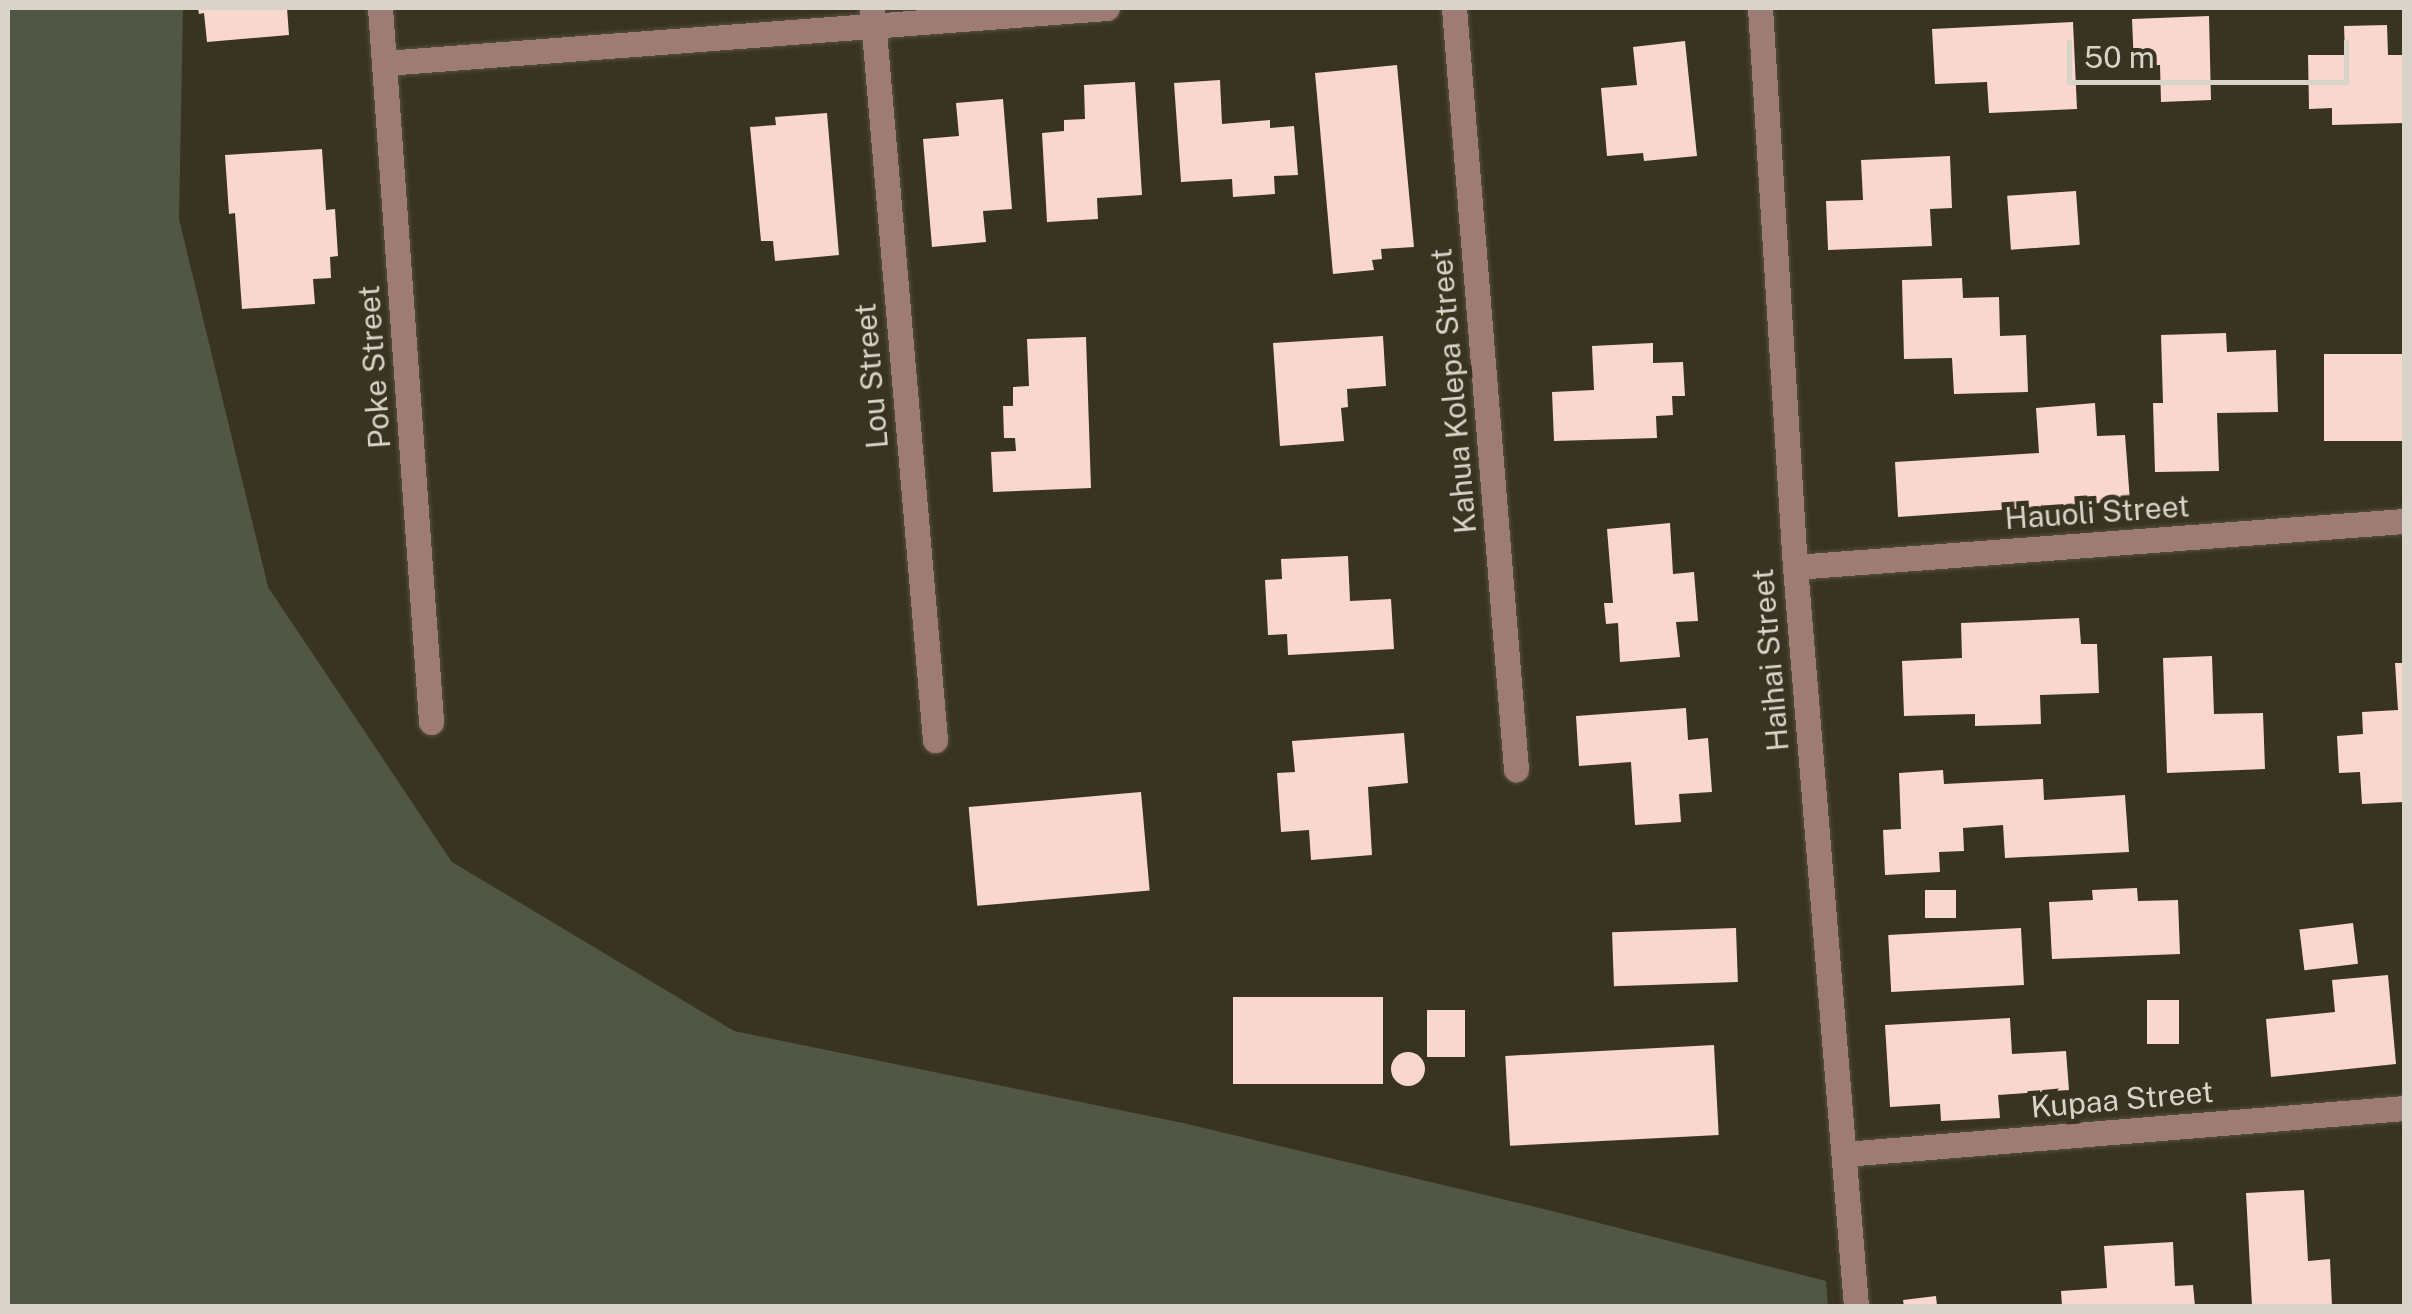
<!DOCTYPE html>
<style>
body{margin:0}
#map{position:relative;width:2412px;height:1314px;overflow:hidden;background:#393321;font-family:"Public Sans",sans-serif}
div>[style]{position:absolute}
.green>*{inset:0;background:#525745}
.building>*{inset:0;background:#fad7ce;transform-origin:0 0}
.round{border-radius:50%}
.roads{filter:drop-shadow(0 0 2px #56503f) drop-shadow(0 0 2px #56503f)}
.minor>*{height:25px;margin:-12.5px;padding:0 12.5px;transform-origin:12.5px;border-radius:12.5px;background:#9e7b74}
span{translate:-50% -50%;white-space:nowrap;text-align:center;line-height:1.15;-webkit-text-stroke:10px #393321;paint-order:stroke}
.street-label{font-size:30px;color:#d8d4c9}
.frame{position:absolute;inset:0;border:10px solid #d8d4c9;pointer-events:none}
.scale{position:absolute;left:2067px;top:40px;width:282px;height:45px;box-sizing:border-box;border:5px solid #d8d4c9;border-top:0;padding-left:12px;font-size:30px;line-height:35px;white-space:nowrap;color:#d8d4c9;-webkit-text-stroke:8px #393321;paint-order:stroke}
</style>
<div id="map">
<div class="green">
<i style="clip-path:polygon(8px 8px,183px 8px,179px 219px,268px 587px,452px 862px,734px 1031px,1183px 1123px,1556px 1212px,1826px 1281px,1828px 1306px,8px 1306px)"></i>
</div>
<div class="building">
<i style="clip-path:polygon(198px 8px,287px 8px,289px 35px,207px 42px,204px 13px,199px 14px)"></i>
<i style="clip-path:polygon(2209px 16px,2211px 100px,2161px 102px,2160px 65px,2134px 66px,2132px 19px)"></i>
<i style="clip-path:polygon(2073px 22px,2077px 109px,1989px 113px,1987px 82px,1935px 84px,1932px 29px)"></i>
<i style="clip-path:polygon(2387px 25px,2388px 55px,2404px 55px,2404px 123px,2332px 125px,2332px 108px,2309px 109px,2308px 55px,2345px 55px,2344px 26px)"></i>
<i style="clip-path:polygon(1685px 41px,1697px 156px,1644px 161px,1643px 153px,1607px 156px,1601px 88px,1637px 85px,1633px 47px)"></i>
<i style="clip-path:polygon(1397px 65px,1414px 247px,1381px 249px,1382px 259px,1372px 260px,1374px 270px,1333px 274px,1315px 73px)"></i>
<i style="clip-path:polygon(1220px 80px,1222px 124px,1270px 120px,1270px 128px,1294px 126px,1298px 175px,1274px 176px,1275px 194px,1233px 197px,1232px 179px,1181px 182px,1174px 83px)"></i>
<i style="clip-path:polygon(1135px 82px,1142px 195px,1097px 198px,1098px 219px,1047px 222px,1042px 133px,1064px 131px,1064px 120px,1085px 119px,1084px 85px)"></i>
<i style="clip-path:polygon(1003px 99px,1012px 209px,983px 211px,986px 242px,932px 247px,923px 139px,959px 136px,956px 103px)"></i>
<i style="clip-path:polygon(827px 113px,839px 255px,775px 261px,773px 241px,761px 241px,750px 127px,776px 125px,775px 117px)"></i>
<i style="clip-path:polygon(322px 149px,326px 210px,335px 209px,338px 256px,330px 257px,331px 278px,313px 279px,315px 304px,242px 309px,235px 213px,229px 214px,225px 155px)"></i>
<i style="clip-path:polygon(1950px 156px,1952px 208px,1930px 209px,1932px 246px,1828px 250px,1826px 201px,1863px 200px,1861px 160px)"></i>
<i style="left:2076px;top:191px;width:54px;height:69px;rotate:86deg"></i>
<i style="clip-path:polygon(1962px 278px,1963px 298px,1999px 297px,2000px 336px,2026px 335px,2028px 392px,1954px 394px,1952px 358px,1904px 359px,1902px 280px)"></i>
<i style="clip-path:polygon(2226px 333px,2227px 352px,2276px 350px,2278px 412px,2217px 413px,2219px 471px,2155px 472px,2153px 403px,2163px 403px,2161px 335px)"></i>
<i style="clip-path:polygon(1383px 336px,1386px 386px,1347px 389px,1348px 407px,1341px 408px,1344px 441px,1280px 446px,1273px 343px)"></i>
<i style="clip-path:polygon(1086px 337px,1091px 488px,993px 492px,991px 452px,1016px 451px,1015px 438px,1004px 438px,1003px 406px,1013px 406px,1013px 387px,1029px 386px,1027px 339px)"></i>
<i style="clip-path:polygon(1653px 343px,1653px 363px,1683px 362px,1685px 396px,1672px 396px,1673px 415px,1656px 416px,1657px 438px,1554px 441px,1552px 392px,1594px 390px,1592px 346px)"></i>
<i style="left:2404px;top:354px;width:87px;height:80px;rotate:90deg"></i>
<i style="clip-path:polygon(2095px 403px,2097px 436px,2125px 435px,2130px 501px,1898px 517px,1895px 462px,2039px 453px,2036px 408px)"></i>
<i style="clip-path:polygon(1670px 523px,1673px 574px,1694px 572px,1698px 621px,1676px 622px,1680px 657px,1620px 662px,1618px 623px,1606px 624px,1604px 603px,1613px 603px,1607px 529px)"></i>
<i style="clip-path:polygon(1348px 556px,1350px 601px,1391px 599px,1394px 649px,1288px 655px,1287px 634px,1268px 635px,1265px 580px,1282px 579px,1281px 559px)"></i>
<i style="clip-path:polygon(2079px 618px,2081px 644px,2097px 644px,2099px 693px,2040px 695px,2041px 724px,1975px 726px,1975px 714px,1904px 716px,1902px 661px,1962px 658px,1961px 623px)"></i>
<i style="clip-path:polygon(2212px 656px,2214px 714px,2263px 713px,2265px 769px,2167px 773px,2163px 658px)"></i>
<i style="clip-path:polygon(2395px 663px,2404px 663px,2404px 802px,2362px 804px,2360px 772px,2339px 773px,2337px 736px,2363px 734px,2362px 712px,2398px 710px)"></i>
<i style="clip-path:polygon(1686px 708px,1688px 740px,1708px 738px,1712px 792px,1679px 794px,1681px 822px,1635px 825px,1631px 762px,1579px 766px,1576px 716px)"></i>
<i style="clip-path:polygon(1404px 733px,1408px 783px,1368px 787px,1372px 855px,1311px 860px,1309px 830px,1281px 832px,1277px 773px,1295px 772px,1292px 741px)"></i>
<i style="clip-path:polygon(1943px 770px,1944px 784px,2043px 779px,2044px 800px,2125px 795px,2129px 852px,2005px 858px,2003px 825px,1963px 828px,1964px 851px,1939px 852px,1940px 872px,1885px 875px,1883px 830px,1901px 829px,1899px 773px)"></i>
<i style="left:1141px;top:792px;width:99px;height:173px;rotate:85deg"></i>
<i style="clip-path:polygon(2137px 888px,2138px 901px,2178px 900px,2180px 954px,2052px 959px,2049px 902px,2093px 900px,2092px 890px)"></i>
<i style="left:1925px;top:890px;width:31px;height:28px"></i>
<i style="left:2353px;top:923px;width:41px;height:54px;rotate:83deg"></i>
<i style="left:1736px;top:928px;width:54px;height:124px;rotate:88deg"></i>
<i style="left:2021px;top:928px;width:57px;height:133px;rotate:87deg"></i>
<i style="clip-path:polygon(2388px 975px,2396px 1064px,2271px 1077px,2266px 1019px,2335px 1012px,2332px 980px)"></i>
<i style="left:1233px;top:997px;width:150px;height:87px"></i>
<i style="left:2147px;top:1000px;width:32px;height:44px"></i>
<i style="left:1427px;top:1010px;width:38px;height:47px"></i>
<i style="clip-path:polygon(2010px 1018px,2012px 1054px,2066px 1051px,2069px 1090px,1998px 1095px,2000px 1118px,1941px 1121px,1940px 1104px,1890px 1107px,1885px 1025px)"></i>
<i style="left:1714px;top:1045px;width:90px;height:209px;rotate:87deg"></i>
<i class="round" style="left:1391px;top:1052px;width:34px;height:34px"></i>
<i style="clip-path:polygon(2304px 1190px,2308px 1261px,2330px 1259px,2332px 1306px,2252px 1306px,2246px 1193px)"></i>
<i style="clip-path:polygon(2173px 1242px,2175px 1286px,2193px 1285px,2195px 1306px,2062px 1306px,2061px 1291px,2107px 1288px,2104px 1246px)"></i>
<i style="clip-path:polygon(1936px 1296px,1937px 1306px,1904px 1306px,1903px 1300px)"></i>
</div>
<div class="roads">
<div class="minor">
<i style="left:380px;top:8px;width:716px;rotate:85.91deg"></i>
<i style="left:872px;top:8px;width:735px;rotate:85.08deg"></i>
<i style="left:1454px;top:8px;width:764px;rotate:85.34deg"></i>
<i style="left:1760px;top:8px;width:560px;rotate:86.42deg"></i>
<i style="left:1795px;top:567px;width:742px;rotate:85.28deg"></i>
<i style="left:385px;top:63px;width:724px;rotate:-4.36deg"></i>
<i style="left:1795px;top:567px;width:611px;rotate:-4.32deg"></i>
<i style="left:1845px;top:1154px;width:561px;rotate:-4.7deg"></i>
</div>
</div>
<div class="street-label">
<span style="left:374px;top:367px;rotate:-94deg">Poke Street</span>
<span style="left:871px;top:376px;rotate:-95deg">Lou Street</span>
<span style="left:1453px;top:391px;rotate:-95deg">Kahua Kolepa Street</span>
<span style="left:2097px;top:512px;rotate:-4deg">Hauoli Street</span>
<span style="left:1770px;top:660px;rotate:-95deg">Haihai Street</span>
<span style="left:2122px;top:1099px;rotate:-5deg">Kupaa Street</span>
</div>
<div class="frame"></div>
<div class="scale">50 m</div>
</div>
